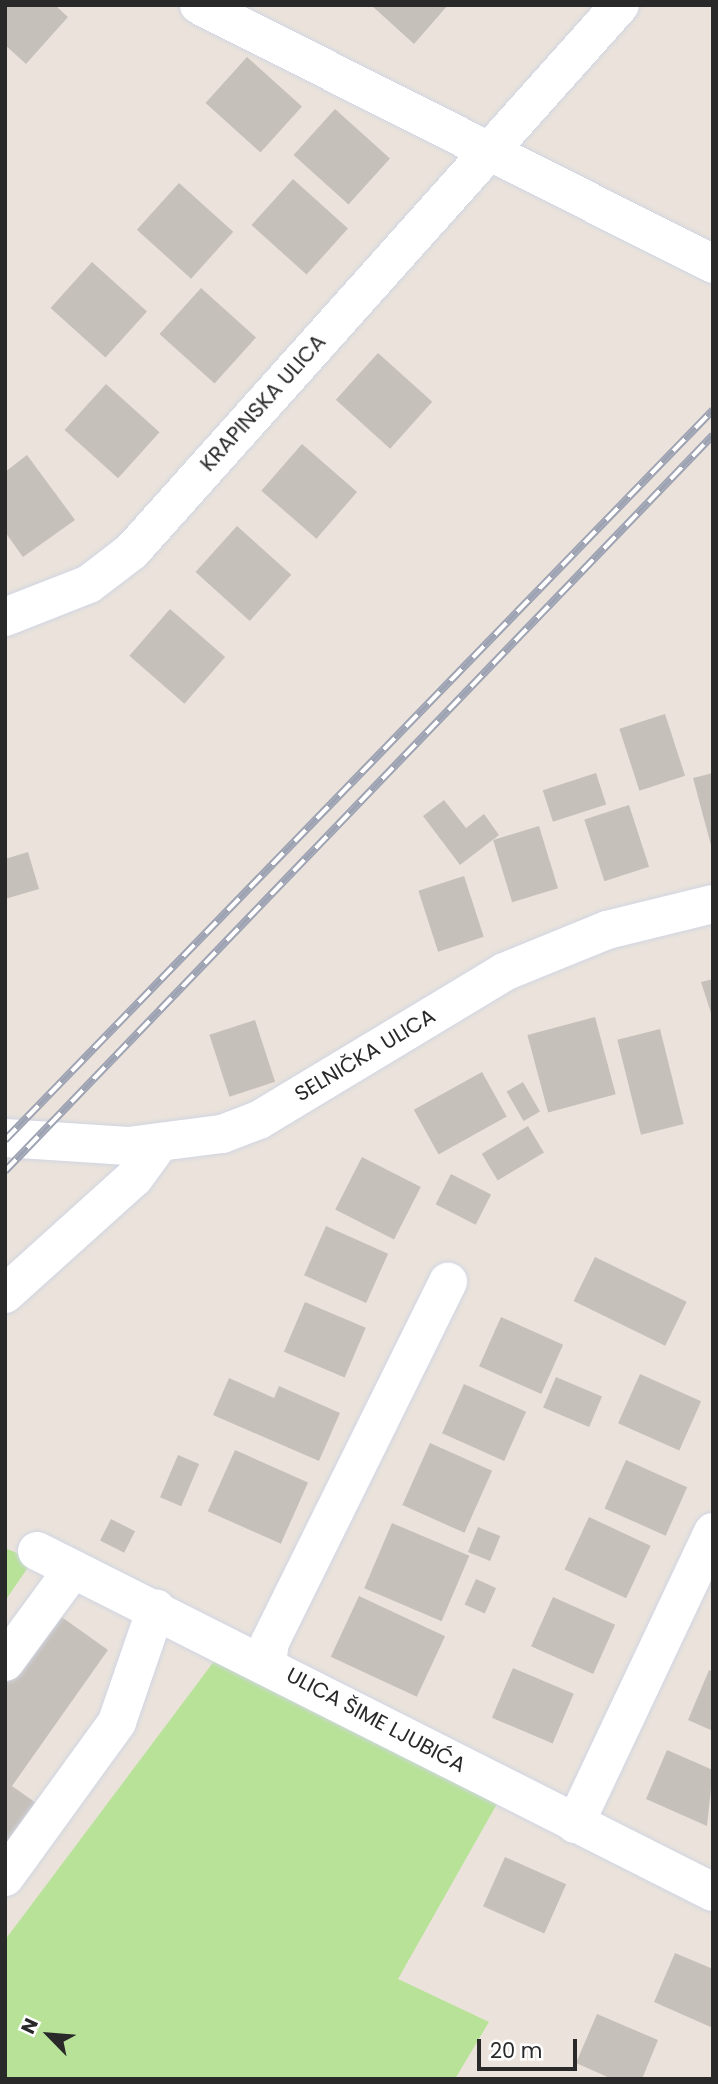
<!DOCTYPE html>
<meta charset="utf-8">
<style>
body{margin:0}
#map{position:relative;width:718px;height:2084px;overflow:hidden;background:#ebe3db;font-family:Poppins,sans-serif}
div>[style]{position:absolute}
.green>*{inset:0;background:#b7e297}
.building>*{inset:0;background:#c6c0ba;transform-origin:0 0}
.roads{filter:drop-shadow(0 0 2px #d0d5e2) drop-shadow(0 0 2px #d0d5e2)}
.minor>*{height:38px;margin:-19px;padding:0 19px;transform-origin:19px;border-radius:19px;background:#fff}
.rail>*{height:8px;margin-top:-4px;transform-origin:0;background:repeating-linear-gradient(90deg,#fff 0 16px,#9ea3b3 0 32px);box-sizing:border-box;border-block:2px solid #9ea3b3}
span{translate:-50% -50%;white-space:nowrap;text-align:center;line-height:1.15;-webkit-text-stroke:5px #fff;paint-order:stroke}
.street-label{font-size:21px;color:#292929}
.frame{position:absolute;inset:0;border:7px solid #292929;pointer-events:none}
.north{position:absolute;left:14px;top:2000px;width:70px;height:70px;-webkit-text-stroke:5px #fff;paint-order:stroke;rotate:295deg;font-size:19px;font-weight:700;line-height:28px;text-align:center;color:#292929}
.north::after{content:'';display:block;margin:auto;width:24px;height:32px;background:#292929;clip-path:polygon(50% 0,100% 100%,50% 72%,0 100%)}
.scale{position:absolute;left:477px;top:2039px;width:100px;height:32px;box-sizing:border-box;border:4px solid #292929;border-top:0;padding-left:9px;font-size:21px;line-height:24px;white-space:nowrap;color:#292929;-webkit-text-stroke:5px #fff;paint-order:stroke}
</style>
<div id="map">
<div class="green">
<i style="clip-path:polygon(5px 1548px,33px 1560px,5px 1601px)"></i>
<i style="clip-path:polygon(218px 1656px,498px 1802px,398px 1979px,489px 2022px,455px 2079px,5px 2079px,5px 1940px)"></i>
</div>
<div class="building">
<i style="clip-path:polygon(5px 5px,55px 5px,68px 17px,26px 64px,5px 45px)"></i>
<i style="clip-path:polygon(371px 5px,448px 5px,414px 44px)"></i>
<i style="left:247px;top:57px;width:74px;height:62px;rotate:42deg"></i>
<i style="left:335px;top:109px;width:74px;height:62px;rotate:42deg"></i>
<i style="left:293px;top:179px;width:74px;height:62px;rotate:42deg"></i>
<i style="left:179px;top:183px;width:73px;height:63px;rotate:42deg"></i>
<i style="left:92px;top:262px;width:74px;height:62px;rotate:42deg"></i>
<i style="left:201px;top:288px;width:74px;height:62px;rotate:42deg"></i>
<i style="left:378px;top:353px;width:73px;height:63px;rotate:42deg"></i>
<i style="left:106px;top:384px;width:72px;height:62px;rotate:42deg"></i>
<i style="left:302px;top:444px;width:73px;height:62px;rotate:41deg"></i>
<i style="clip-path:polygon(27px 455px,75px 520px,23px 557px,5px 532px,5px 472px)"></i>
<i style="left:237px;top:526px;width:73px;height:62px;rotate:42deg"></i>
<i style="left:170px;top:609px;width:73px;height:62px;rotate:41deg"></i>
<i style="left:665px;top:714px;width:65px;height:48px;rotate:72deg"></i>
<i style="left:596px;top:773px;width:33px;height:56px;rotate:72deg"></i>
<i style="clip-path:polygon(713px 773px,713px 849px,712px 849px,693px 778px)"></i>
<i style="clip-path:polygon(444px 800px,466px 828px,484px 814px,499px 835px,460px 865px,423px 816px)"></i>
<i style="left:629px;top:805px;width:65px;height:47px;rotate:72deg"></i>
<i style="left:539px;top:826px;width:65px;height:48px;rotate:73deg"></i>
<i style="clip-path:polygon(28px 852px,39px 889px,5px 899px,5px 859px)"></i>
<i style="left:464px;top:876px;width:64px;height:48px;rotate:72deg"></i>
<i style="clip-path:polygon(713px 979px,713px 1016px,712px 1016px,701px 982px)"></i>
<i style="left:595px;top:1017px;width:80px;height:70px;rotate:75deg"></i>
<i style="left:255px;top:1020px;width:65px;height:48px;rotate:72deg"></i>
<i style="left:660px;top:1029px;width:98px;height:44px;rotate:76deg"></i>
<i style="left:482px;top:1072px;width:51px;height:78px;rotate:61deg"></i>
<i style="left:523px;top:1082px;width:34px;height:19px;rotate:60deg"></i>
<i style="left:528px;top:1126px;width:31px;height:54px;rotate:59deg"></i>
<i style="left:362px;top:1157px;width:66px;height:59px;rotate:27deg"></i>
<i style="left:451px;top:1174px;width:45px;height:34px;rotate:27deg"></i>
<i style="left:326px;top:1226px;width:68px;height:54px;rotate:24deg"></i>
<i style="left:595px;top:1257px;width:102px;height:49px;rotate:26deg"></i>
<i style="left:305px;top:1302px;width:66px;height:54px;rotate:23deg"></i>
<i style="left:501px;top:1317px;width:68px;height:54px;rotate:24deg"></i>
<i style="left:640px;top:1374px;width:67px;height:54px;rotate:24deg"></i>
<i style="left:556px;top:1377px;width:50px;height:33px;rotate:23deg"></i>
<i style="clip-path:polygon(229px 1378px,274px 1398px,279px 1386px,340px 1413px,319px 1461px,213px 1415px)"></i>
<i style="left:464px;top:1384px;width:68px;height:54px;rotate:24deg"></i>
<i style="left:430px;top:1443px;width:68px;height:68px;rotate:24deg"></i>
<i style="left:235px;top:1450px;width:80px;height:67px;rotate:24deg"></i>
<i style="left:178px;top:1455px;width:23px;height:46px;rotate:23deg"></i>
<i style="left:626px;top:1460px;width:67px;height:53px;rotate:24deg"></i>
<i style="left:589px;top:1517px;width:68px;height:58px;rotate:25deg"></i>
<i style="left:111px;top:1519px;width:27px;height:24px;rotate:27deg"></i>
<i style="left:392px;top:1523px;width:84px;height:71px;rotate:23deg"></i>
<i style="left:478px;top:1527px;width:24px;height:27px;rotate:22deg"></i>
<i style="left:476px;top:1579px;width:22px;height:28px;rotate:24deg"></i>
<i style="left:359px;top:1596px;width:95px;height:67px;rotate:25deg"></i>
<i style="left:553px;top:1597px;width:68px;height:54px;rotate:24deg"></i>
<i style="clip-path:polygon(56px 1613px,108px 1650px,12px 1786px,46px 1810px,5px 1867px,5px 1684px)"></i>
<i style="left:513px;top:1668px;width:66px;height:54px;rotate:23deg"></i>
<i style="clip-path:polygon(709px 1670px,713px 1672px,713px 1731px,688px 1720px)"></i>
<i style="clip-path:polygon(667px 1750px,713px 1770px,707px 1826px,646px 1799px)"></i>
<i style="left:505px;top:1857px;width:67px;height:54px;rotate:24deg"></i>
<i style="clip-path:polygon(675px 1953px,713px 1969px,713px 2028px,654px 2002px)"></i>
<i style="clip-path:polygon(597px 2014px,658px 2040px,642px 2079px,612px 2079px,576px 2063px)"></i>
</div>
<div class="roads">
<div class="minor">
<i style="left:199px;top:5px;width:576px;rotate:26.74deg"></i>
<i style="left:5px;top:617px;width:90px;rotate:-21.4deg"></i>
<i style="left:89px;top:584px;width:54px;rotate:-37.5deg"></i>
<i style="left:132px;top:551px;width:732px;rotate:-48.21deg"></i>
<i style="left:5px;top:1138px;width:123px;rotate:3.7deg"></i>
<i style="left:128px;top:1146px;width:95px;rotate:-7.3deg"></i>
<i style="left:222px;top:1134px;width:40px;rotate:-21deg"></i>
<i style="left:259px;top:1120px;width:286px;rotate:-31.1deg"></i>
<i style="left:504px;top:972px;width:111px;rotate:-22.2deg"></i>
<i style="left:607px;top:930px;width:109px;rotate:-13.8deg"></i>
<i style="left:5px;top:1294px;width:173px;rotate:-42deg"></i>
<i style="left:134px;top:1178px;width:41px;rotate:-54deg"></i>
<i style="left:37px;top:1551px;width:757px;rotate:26.77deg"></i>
<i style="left:5px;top:1662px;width:115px;rotate:-53.8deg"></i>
<i style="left:267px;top:1663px;width:21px;rotate:-82deg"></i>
<i style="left:270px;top:1642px;width:402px;rotate:-63.7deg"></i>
<i style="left:575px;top:1824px;width:323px;rotate:-64.7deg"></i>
<i style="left:5px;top:1877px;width:191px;rotate:-54.1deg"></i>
<i style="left:117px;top:1722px;width:120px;rotate:-71deg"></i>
</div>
</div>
<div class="rail">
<i style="left:5px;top:1140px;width:1017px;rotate:-45.88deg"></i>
<i style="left:5px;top:1171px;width:1021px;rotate:-46.11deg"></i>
</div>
<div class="street-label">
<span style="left:263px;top:403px;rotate:-48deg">KRAPINSKA ULICA</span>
<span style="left:365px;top:1055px;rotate:-31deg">SELNIČKA ULICA</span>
<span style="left:376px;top:1720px;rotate:28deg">ULICA ŠIME LJUBIĆA</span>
</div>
<div class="frame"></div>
<div class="north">N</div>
<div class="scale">20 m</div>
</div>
